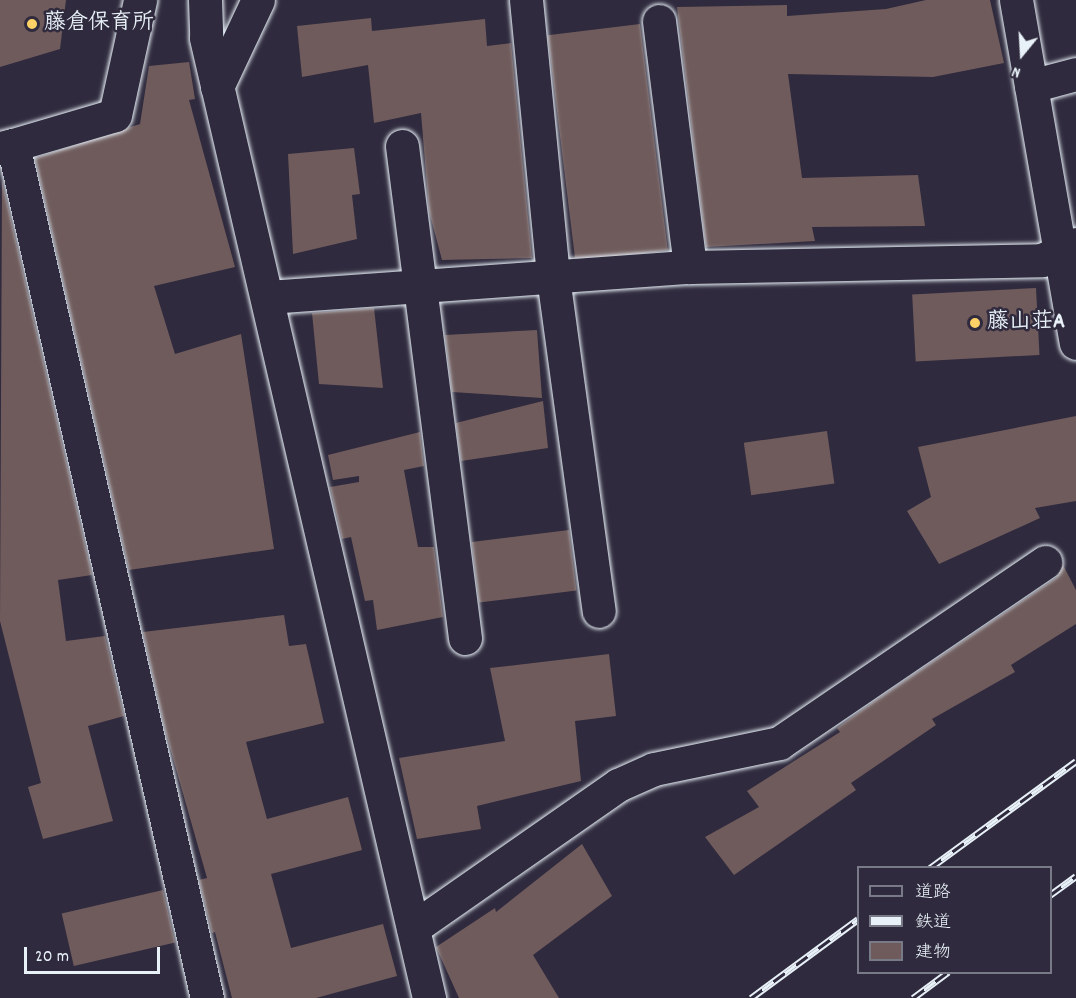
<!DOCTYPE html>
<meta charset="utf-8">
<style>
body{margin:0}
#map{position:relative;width:1076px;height:998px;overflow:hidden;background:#2f2a3d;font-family:Dekko,"Klee One",sans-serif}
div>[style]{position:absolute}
.building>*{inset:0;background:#6f5b5c;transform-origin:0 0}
.roads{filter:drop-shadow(0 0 2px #e8f1f8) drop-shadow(0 0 2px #e8f1f8)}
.minor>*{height:33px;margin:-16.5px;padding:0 16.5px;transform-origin:16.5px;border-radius:16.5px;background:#2f2a3d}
.rail>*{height:7px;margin-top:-3.5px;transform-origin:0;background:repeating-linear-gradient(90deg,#2f2a3d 0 14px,#e8f1f8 0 28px);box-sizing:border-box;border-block:2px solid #e8f1f8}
.dots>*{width:16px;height:16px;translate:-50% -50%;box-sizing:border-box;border:3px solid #2f2a3d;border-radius:50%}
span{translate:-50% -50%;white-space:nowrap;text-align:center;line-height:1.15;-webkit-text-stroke:5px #2f2a3d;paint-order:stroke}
.poi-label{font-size:22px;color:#e8f1f8;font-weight:700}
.left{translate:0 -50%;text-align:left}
.legend{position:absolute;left:857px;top:866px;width:195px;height:108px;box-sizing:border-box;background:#2f2a3d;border:2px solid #797a88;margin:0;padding:8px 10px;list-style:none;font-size:18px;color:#e8f1f8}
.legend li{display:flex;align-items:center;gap:12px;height:30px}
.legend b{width:30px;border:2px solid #797a88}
.north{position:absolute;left:992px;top:24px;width:60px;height:60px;-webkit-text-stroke:4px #2f2a3d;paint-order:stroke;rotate:198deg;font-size:16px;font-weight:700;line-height:24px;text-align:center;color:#e8f1f8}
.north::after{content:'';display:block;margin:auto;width:21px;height:27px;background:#e8f1f8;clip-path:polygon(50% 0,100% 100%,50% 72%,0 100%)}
.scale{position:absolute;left:24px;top:947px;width:136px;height:27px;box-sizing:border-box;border:3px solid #e8f1f8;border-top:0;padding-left:8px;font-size:18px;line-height:21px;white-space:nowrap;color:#e8f1f8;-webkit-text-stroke:4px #2f2a3d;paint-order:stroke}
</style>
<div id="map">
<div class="building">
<i style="clip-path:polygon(0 0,66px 0,60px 49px,0 67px)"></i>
<i style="clip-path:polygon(926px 0,990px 0,1004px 63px,933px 77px,788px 74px,802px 178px,918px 175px,925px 226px,812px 227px,815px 241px,706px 247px,677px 7px,787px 5px,787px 16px,886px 9px)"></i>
<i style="clip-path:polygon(371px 18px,372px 31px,485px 19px,487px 46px,511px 43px,532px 258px,442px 260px,429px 211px,421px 113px,374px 123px,368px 65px,302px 77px,297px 26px)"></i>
<i style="left:640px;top:24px;width:228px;height:93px;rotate:83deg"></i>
<i style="clip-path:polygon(189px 62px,195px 99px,189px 100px,235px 267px,154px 286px,175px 354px,241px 334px,274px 549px,129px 570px,35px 158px,140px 124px,149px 66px)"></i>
<i style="clip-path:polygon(354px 148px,360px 194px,352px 195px,357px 239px,293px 254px,288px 154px)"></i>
<i style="clip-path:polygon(2px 180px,92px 575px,58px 580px,66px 641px,105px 636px,124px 716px,88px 726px,113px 821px,43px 839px,28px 787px,41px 783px,0 621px)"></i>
<i style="left:1036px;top:288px;width:67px;height:124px;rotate:87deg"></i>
<i style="clip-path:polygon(374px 308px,383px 388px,319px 384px,312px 313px)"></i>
<i style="clip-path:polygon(537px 330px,542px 398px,452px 392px,445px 335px)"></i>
<i style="clip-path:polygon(543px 401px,548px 448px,461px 461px,456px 423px)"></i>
<i style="clip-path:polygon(1076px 416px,1076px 501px,1035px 508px,1040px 518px,939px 564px,907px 511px,931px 497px,918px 447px)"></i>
<i style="left:827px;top:431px;width:53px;height:84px;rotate:82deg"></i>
<i style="clip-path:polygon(420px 432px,424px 466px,404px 470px,418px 547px,434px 547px,443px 617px,377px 630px,373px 600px,365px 601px,351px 537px,342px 539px,330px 487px,359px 482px,359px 476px,333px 480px,328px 455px)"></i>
<i style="left:569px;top:530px;width:61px;height:98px;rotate:83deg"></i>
<i style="clip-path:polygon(1063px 565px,1076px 590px,1076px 624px,1011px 665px,1015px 672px,932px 719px,936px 725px,851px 783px,856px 790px,734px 875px,705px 837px,759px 807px,747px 791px,840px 732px,837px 728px,873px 702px,1056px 578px)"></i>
<i style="clip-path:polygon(284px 615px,289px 646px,306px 644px,324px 723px,246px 742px,267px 819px,348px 797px,362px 850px,271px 874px,291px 948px,383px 924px,397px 976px,316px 998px,232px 998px,215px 932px,212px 933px,199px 880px,207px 878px,165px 730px,143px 632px)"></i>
<i style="clip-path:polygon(609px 654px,616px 716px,575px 721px,581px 781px,477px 806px,481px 829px,417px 839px,399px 758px,505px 741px,490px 668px)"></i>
<i style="clip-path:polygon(582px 844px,612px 896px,533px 955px,559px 998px,459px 998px,436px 947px,495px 908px,496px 912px)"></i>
<i style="left:163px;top:890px;width:54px;height:104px;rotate:77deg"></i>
</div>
<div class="roads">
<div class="minor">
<i style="left:205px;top:0;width:38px;rotate:88deg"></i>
<i style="left:206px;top:38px;width:986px;rotate:76.92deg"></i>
<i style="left:526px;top:0;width:278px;rotate:84.4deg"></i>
<i style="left:553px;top:277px;width:337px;rotate:82.2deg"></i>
<i style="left:1016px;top:0;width:348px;rotate:80.1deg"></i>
<i style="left:659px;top:21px;width:248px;rotate:82.8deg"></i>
<i style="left:1031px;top:86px;width:47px;rotate:-14.9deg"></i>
<i style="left:217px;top:87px;width:96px;rotate:-64.8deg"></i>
<i style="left:13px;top:145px;width:106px;rotate:-16.4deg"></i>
<i style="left:115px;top:115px;width:118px;rotate:-77.7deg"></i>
<i style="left:402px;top:146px;width:496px;rotate:82.7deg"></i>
<i style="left:0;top:148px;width:13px;rotate:-13deg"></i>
<i style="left:13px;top:145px;width:875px;rotate:77.19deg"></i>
<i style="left:267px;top:297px;width:424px;rotate:-4.1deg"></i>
<i style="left:690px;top:267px;width:352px;rotate:-1.1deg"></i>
<i style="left:1042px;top:260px;width:38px;rotate:-25deg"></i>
<i style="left:413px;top:928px;width:250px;rotate:-34.9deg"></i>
<i style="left:618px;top:785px;width:39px;rotate:-24deg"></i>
<i style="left:654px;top:769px;width:128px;rotate:-11.7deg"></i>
<i style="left:779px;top:743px;width:322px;rotate:-34.2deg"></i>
</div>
</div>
<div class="rail">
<i style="left:930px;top:868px;width:181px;rotate:-36.2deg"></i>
<i style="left:1050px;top:895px;width:32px;rotate:-36deg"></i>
<i style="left:751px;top:998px;width:133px;rotate:-36.4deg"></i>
<i style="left:913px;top:998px;width:44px;rotate:-36.6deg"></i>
</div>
<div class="dots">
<i style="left:32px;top:24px;background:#ffd166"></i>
<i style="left:975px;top:323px;background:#ffd166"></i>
</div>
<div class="poi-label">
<span class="left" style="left:44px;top:24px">藤倉保育所</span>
<span class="left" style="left:987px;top:323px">藤山荘A</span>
</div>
<ul class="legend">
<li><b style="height:8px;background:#2f2a3d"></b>道路</li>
<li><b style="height:8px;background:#e8f1f8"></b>鉄道</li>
<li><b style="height:16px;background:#6f5b5c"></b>建物</li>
</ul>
<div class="north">N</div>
<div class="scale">20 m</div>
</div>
